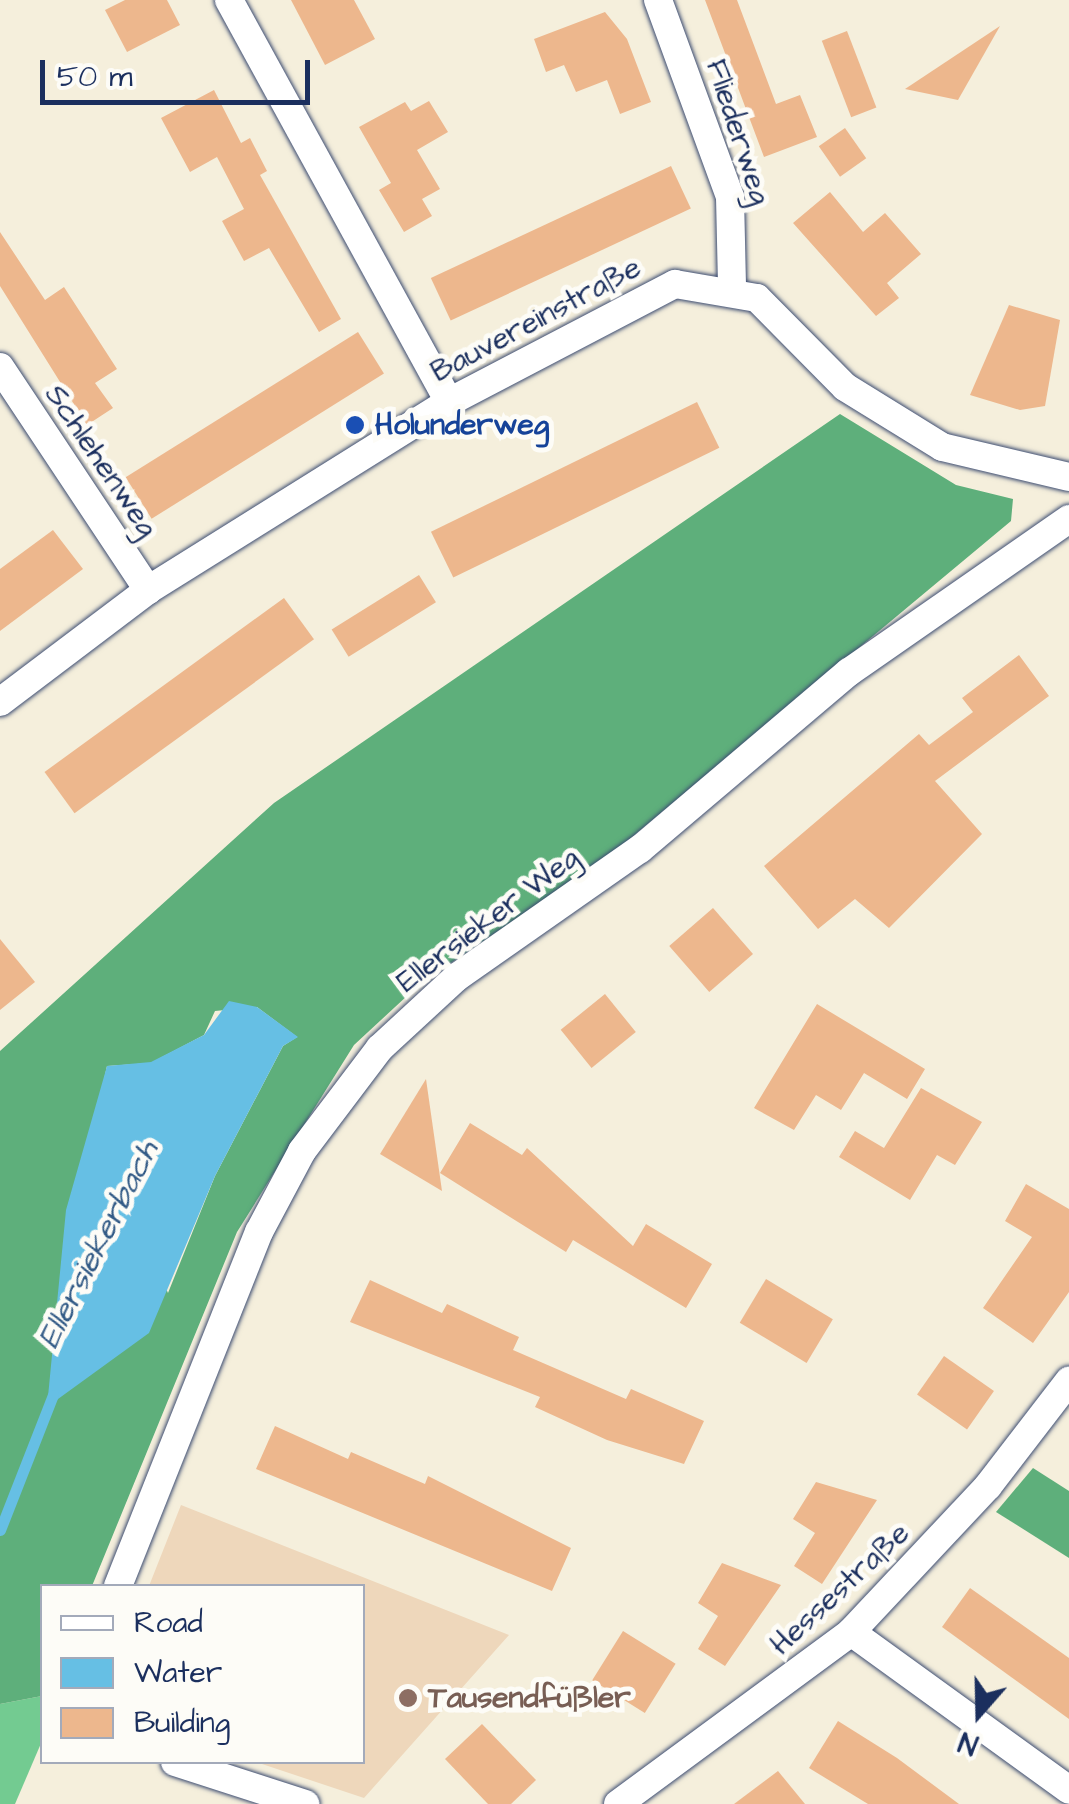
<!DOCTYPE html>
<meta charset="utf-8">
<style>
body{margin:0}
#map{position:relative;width:1069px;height:1804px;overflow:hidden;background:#f5efdc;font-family:"Architects Daughter",sans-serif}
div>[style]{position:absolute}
.built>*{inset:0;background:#eed7bb}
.green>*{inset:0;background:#73cb91}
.forest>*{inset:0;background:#5eaf7b}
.water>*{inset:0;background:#66bfe4}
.stream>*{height:11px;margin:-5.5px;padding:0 5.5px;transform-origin:5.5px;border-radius:5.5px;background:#66bfe4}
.building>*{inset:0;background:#edb78d;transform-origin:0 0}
.roads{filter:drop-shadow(0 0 2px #3c4c71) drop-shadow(0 0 2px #3c4c71)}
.minor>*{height:28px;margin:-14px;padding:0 14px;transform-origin:14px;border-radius:14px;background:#fff}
.dots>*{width:28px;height:28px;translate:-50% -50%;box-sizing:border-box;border:5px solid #fdfcf7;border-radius:50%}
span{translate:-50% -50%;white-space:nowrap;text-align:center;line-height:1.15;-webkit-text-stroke:10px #fdfcf7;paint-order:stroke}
.street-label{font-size:30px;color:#1b2f5e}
.transit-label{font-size:30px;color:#164399;font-weight:700}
.left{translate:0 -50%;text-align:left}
.education-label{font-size:30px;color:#785e54;font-weight:700}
.water-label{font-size:32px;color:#325a86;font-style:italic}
.legend{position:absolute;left:40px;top:1584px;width:325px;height:180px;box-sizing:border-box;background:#fdfcf7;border:2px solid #a3aaba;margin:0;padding:12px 18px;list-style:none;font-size:30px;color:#1b2f5e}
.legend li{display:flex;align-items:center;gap:20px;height:50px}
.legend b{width:50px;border:2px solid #a3aaba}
.north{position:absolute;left:929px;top:1664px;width:100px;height:100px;-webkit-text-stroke:8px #fdfcf7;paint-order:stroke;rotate:200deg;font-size:28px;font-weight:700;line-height:40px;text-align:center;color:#1b2f5e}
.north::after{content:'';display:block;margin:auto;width:35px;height:45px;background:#1b2f5e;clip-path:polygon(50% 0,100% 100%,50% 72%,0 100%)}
.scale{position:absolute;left:40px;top:60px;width:270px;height:45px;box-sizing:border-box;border:5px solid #1b2f5e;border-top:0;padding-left:12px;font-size:30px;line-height:35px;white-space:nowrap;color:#1b2f5e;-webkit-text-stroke:8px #fdfcf7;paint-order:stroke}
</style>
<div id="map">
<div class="built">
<i style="clip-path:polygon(181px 1505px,509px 1635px,364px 1798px,256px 1762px,362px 1762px,362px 1586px,149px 1586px)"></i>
</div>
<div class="green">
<i style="clip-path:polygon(42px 1696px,42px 1741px,15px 1804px,0 1804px,0 1704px)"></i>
</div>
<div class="forest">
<i style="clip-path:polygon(evenodd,840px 414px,956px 485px,1013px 499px,1011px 521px,608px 857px,421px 983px,354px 1045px,237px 1232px,92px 1586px,42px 1586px,42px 1696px,0 1704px,0 1051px,274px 803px,840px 414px,257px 1007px,297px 1037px,283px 1046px,215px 1176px,168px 1293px,94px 1125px,107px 1066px,151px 1063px,204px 1035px,215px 1011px,257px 1007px)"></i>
<i style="clip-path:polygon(1033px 1468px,1069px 1491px,1069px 1558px,996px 1512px)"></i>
</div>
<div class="water">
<i style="clip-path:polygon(229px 1001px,257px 1007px,298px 1037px,283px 1046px,215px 1176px,149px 1333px,47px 1407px,66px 1210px,107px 1066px,151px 1062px,204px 1035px)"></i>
</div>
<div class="stream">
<i style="left:0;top:1530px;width:145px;rotate:-68.6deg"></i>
</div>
<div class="building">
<i style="clip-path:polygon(125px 0,167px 0,180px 25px,127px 52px,105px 10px)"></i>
<i style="clip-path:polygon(291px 0,354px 0,375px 39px,325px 65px)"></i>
<i style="clip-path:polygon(705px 0,737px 0,776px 104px,800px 95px,817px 137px,764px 157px)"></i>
<i style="clip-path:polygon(605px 12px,627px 39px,651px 102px,620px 114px,607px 80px,576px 92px,564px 65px,546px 72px,534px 39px)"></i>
<i style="clip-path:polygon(1000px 26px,958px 100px,905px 89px)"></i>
<i style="left:847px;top:31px;width:82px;height:27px;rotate:69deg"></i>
<i style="clip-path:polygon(214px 90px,241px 143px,250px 138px,267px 171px,260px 175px,341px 319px,319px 332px,269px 248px,244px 261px,222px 221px,244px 209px,217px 157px,190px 172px,161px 118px)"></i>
<i style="clip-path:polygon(429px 101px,448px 132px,417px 150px,440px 189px,422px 199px,432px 216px,404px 232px,379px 190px,391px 183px,359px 127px,405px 102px,411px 111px)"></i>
<i style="left:845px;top:128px;width:37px;height:32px;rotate:55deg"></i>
<i style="left:671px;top:166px;width:47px;height:265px;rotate:65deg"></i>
<i style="clip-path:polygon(830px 192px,863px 232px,885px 213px,921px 254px,887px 283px,899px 298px,876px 316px,793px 223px)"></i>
<i style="clip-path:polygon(0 232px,45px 300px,64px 287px,117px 369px,95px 383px,113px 408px,87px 425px,0 286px)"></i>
<i style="clip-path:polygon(1009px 305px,1060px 320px,1045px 406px,1020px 410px,970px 395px)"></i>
<i style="left:358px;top:332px;width:49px;height:274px;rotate:58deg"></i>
<i style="left:697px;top:402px;width:51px;height:296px;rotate:64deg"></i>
<i style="clip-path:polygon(53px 530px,83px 569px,0 631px,0 569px)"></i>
<i style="left:419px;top:575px;width:32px;height:103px;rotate:58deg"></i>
<i style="left:284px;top:598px;width:51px;height:296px;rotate:54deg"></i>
<i style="clip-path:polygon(1019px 655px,1049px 696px,935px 781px,982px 834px,889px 928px,855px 899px,818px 929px,764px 866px,919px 734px,929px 745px,973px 712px,962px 698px)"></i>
<i style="left:713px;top:908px;width:61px;height:58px;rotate:49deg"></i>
<i style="clip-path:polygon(0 939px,35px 982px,0 1010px)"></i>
<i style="left:605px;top:994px;width:49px;height:57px;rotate:51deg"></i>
<i style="clip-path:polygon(817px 1004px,925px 1069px,907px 1099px,864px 1073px,841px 1110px,816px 1095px,794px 1130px,754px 1108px)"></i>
<i style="clip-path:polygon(426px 1079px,442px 1191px,380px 1154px)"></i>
<i style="clip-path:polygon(921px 1088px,982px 1122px,955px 1165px,937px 1155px,910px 1200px,839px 1157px,855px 1131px,884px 1148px)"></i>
<i style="clip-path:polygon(470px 1123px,522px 1155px,527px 1148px,633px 1246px,646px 1224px,712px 1264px,686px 1308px,573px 1240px,566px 1252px,440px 1173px)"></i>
<i style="clip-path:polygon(1026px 1184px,1069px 1209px,1069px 1292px,1033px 1343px,983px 1308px,1032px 1237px,1005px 1221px)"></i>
<i style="left:766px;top:1279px;width:78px;height:51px;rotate:31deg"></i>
<i style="clip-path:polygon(370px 1280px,442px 1313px,447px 1304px,519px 1337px,513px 1350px,626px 1399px,631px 1389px,704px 1421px,684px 1464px,607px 1440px,535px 1407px,540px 1397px,350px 1322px)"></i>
<i style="left:944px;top:1356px;width:61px;height:47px;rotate:35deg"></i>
<i style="clip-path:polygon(275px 1426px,348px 1459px,351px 1452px,425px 1484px,428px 1476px,571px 1548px,552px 1591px,256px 1469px)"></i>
<i style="clip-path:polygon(816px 1482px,877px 1500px,822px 1584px,794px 1566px,815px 1533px,793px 1519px)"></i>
<i style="clip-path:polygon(722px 1563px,781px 1585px,725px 1666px,698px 1649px,718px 1616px,698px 1603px)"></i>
<i style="clip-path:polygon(970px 1588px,1069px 1658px,1069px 1719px,942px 1627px)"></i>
<i style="left:623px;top:1631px;width:62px;height:58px;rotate:32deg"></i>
<i style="clip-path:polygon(838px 1721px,897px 1758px,959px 1804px,868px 1804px,809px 1768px)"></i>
<i style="clip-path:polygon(482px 1724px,536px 1780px,511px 1804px,488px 1804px,445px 1759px)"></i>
<i style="clip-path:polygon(778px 1771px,805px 1804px,734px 1804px)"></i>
</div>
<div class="roads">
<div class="minor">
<i style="left:229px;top:0;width:458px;rotate:61.3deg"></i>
<i style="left:658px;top:0;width:210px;rotate:69.9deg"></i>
<i style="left:730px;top:197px;width:90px;rotate:88.7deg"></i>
<i style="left:0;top:367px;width:268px;rotate:56.4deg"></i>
<i style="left:0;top:702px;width:186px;rotate:-37.1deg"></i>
<i style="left:148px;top:590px;width:355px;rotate:-32deg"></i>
<i style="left:449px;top:402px;width:255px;rotate:-27.6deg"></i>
<i style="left:675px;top:284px;width:83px;rotate:9.7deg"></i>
<i style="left:757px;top:298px;width:125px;rotate:45.3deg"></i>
<i style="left:845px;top:387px;width:114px;rotate:31.7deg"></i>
<i style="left:942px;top:447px;width:130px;rotate:13.3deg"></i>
<i style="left:118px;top:1586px;width:381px;rotate:-68.3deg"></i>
<i style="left:259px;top:1232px;width:92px;rotate:-62deg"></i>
<i style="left:302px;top:1151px;width:129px;rotate:-52.9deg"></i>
<i style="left:380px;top:1048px;width:105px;rotate:-42.7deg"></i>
<i style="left:457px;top:977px;width:223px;rotate:-35deg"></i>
<i style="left:640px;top:849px;width:274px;rotate:-40.3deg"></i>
<i style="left:849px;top:672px;width:268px;rotate:-34.8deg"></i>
<i style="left:851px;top:1632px;width:269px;rotate:35.9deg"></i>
<i style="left:175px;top:1762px;width:137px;rotate:17.9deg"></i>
<i style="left:618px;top:1804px;width:290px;rotate:-36.4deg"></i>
<i style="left:851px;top:1632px;width:200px;rotate:-46.8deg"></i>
<i style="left:988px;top:1486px;width:133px;rotate:-52.4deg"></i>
</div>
</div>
<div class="dots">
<i style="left:355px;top:425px;background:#1a4fb4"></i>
<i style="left:408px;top:1698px;background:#8d6e63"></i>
</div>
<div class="street-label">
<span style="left:738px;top:132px;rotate:72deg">Fliederweg</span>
<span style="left:536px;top:320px;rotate:-28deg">Bauvereinstraße</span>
<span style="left:101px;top:461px;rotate:56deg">Schlehenweg</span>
<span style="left:488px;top:920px;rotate:-37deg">Ellersieker Weg</span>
<span style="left:840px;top:1589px;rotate:-43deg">Hessestraße</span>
</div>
<div class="transit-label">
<span class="left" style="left:375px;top:425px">Holunderweg</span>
</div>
<div class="education-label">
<span class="left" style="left:428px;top:1698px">Tausendfüßler</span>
</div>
<div class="water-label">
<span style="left:99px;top:1245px;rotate:-63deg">Ellersiekerbach</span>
</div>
<ul class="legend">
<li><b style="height:12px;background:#fff"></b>Road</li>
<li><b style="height:28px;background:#66bfe4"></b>Water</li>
<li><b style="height:28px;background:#edb78d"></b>Building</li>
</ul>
<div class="north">N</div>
<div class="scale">50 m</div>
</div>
